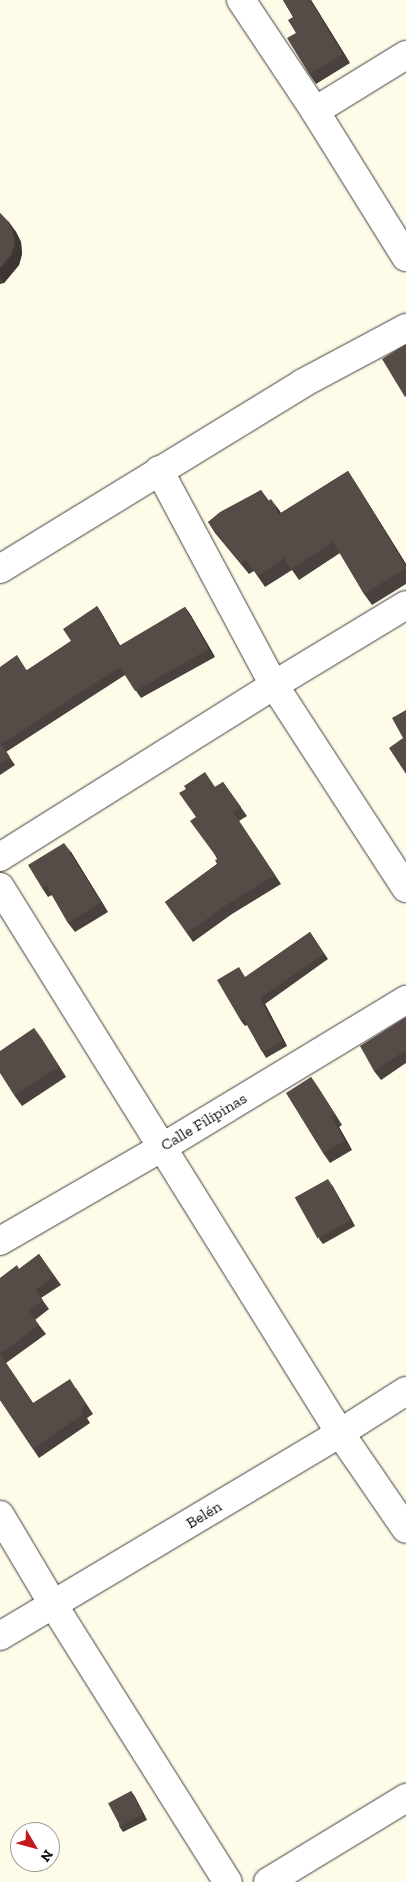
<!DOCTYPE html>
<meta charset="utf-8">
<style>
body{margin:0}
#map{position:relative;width:406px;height:1882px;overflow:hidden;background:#fffbe9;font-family:"Zilla Slab",serif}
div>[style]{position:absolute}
.roads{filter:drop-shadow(0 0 1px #3e3e3e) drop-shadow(0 0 1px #3e3e3e)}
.minor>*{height:28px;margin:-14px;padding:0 14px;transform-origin:14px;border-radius:14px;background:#fff}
.wall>*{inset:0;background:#49413d}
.shaded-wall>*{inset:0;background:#3c3532}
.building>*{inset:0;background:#554c47;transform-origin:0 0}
span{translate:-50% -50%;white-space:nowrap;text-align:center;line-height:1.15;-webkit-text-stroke:5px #fff;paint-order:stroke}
.street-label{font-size:16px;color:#0b0b0b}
.north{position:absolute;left:10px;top:1822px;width:50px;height:50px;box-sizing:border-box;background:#fff;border:1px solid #9d9d9d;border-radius:50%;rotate:127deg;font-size:14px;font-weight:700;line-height:20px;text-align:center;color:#0b0b0b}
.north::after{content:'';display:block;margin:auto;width:18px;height:22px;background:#c51920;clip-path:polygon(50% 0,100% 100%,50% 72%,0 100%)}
</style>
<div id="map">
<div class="roads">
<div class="minor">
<i style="left:241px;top:0;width:133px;rotate:56.3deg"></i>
<i style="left:315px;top:111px;width:172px;rotate:58.1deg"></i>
<i style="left:315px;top:111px;width:107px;rotate:-31.6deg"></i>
<i style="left:159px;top:470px;width:244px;rotate:61.9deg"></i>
<i style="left:274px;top:685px;width:242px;rotate:57deg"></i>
<i style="left:0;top:569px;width:356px;rotate:-31.5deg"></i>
<i style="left:303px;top:383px;width:117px;rotate:-28.1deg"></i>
<i style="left:0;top:857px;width:324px;rotate:-32.1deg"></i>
<i style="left:274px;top:685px;width:154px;rotate:-31.2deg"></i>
<i style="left:0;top:887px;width:643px;rotate:58.09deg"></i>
<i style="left:340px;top:1433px;width:116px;rotate:55.5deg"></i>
<i style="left:0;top:1241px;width:188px;rotate:-30deg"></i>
<i style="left:163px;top:1147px;width:284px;rotate:-31.2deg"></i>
<i style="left:0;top:1515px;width:106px;rotate:59.3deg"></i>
<i style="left:54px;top:1606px;width:326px;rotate:57.8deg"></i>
<i style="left:0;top:1636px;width:396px;rotate:-30.8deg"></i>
<i style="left:340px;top:1433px;width:78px;rotate:-32.5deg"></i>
<i style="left:268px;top:1882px;width:162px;rotate:-31.3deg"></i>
</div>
</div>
<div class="wall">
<i style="clip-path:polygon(283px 0,311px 0,350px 63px,316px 84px,309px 74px,296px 33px,293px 17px)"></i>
<i style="clip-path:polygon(0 213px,16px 232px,21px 242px,22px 254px,19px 265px,4px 283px,0 284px)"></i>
<i style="clip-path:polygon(348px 471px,355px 482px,406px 564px,406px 584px,372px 605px,364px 594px,340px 553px,299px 580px,292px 570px,265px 587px,254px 571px,249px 574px,215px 533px,208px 522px,261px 490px,269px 501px,279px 510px,281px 513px)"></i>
<i style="clip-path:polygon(97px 606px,102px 614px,120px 646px,185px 607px,190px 614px,215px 657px,141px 698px,125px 675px,6px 752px,15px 765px,0 775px,0 667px,27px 670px,71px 641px)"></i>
<i style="clip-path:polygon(223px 782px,247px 816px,239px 821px,281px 884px,232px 914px,193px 942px,165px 902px,217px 864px,217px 859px,196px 817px,186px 789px,215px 787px)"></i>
<i style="clip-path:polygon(71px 852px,108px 912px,75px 932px,68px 923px,52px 895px,48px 897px,42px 888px)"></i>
<i style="clip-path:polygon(310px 932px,328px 959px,265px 1004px,287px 1046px,266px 1058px,247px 1025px,245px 1026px,241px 1021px,246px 977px)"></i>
<i style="clip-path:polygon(406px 1017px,406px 1063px,381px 1080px,374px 1071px)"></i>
<i style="clip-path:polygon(34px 1028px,66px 1077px,22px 1106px,14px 1095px)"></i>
<i style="clip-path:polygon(311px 1077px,342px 1125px,339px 1127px,352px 1150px,330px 1163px,323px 1153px)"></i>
<i style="clip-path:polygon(332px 1185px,355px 1226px,323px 1244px,319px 1239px)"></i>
<i style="clip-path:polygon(39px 1254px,61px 1285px,41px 1298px,49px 1309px,35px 1320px,46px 1334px,6px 1363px,33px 1403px,76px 1388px,93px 1414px,87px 1418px,90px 1423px,39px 1458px,0 1400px,0 1278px,19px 1269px)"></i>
<i style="clip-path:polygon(131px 1791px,135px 1797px,147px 1820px,123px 1832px,119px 1826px)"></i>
</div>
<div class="shaded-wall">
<i style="clip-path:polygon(310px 0,311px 0,350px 63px,343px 54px)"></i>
<i style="clip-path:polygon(9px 222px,16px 232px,21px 242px,22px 254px,19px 265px,4px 283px,0 277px,0 268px)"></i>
<i style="clip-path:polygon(348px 471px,355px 482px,406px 564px,406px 566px)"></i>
<i style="clip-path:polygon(271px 499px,279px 510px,287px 525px,279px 514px)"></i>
<i style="clip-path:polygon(97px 606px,102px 614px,125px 654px,119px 646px)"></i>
<i style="clip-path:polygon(185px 607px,190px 614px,215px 657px,209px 649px)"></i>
<i style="clip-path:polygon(64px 843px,71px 852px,108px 912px,101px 902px)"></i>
<i style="clip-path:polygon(260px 998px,265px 1004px,287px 1046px,283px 1041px)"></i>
<i style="clip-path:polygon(34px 1028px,42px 1039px,66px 1077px,59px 1067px)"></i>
<i style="clip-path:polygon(311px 1077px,318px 1087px,342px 1125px,335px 1115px)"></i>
<i style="clip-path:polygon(332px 1117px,339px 1127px,352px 1150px,345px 1141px)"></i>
<i style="clip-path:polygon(328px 1179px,332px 1185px,355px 1226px,351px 1220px)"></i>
<i style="clip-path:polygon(131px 1791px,135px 1797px,147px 1820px,143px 1814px)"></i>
</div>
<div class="building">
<i style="clip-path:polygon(283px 0,310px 0,343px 54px,309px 74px,287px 38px,296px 33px,288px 20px,293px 17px)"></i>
<i style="clip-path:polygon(0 213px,9px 222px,13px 232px,15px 244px,11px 255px,0 268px)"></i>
<i style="clip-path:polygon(406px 344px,406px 396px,405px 397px,382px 359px)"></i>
<i style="clip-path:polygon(348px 471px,406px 566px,406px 568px,364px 594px,333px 542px,291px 569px,284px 558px,258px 576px,246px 560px,241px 563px,208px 522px,220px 512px,261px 490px,267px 502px,271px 499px,279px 514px)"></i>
<i style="clip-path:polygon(97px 606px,119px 646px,185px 607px,209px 649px,135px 691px,120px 667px,1px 744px,10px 757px,0 764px,0 667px,17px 655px,27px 671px,71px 641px,63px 629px)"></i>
<i style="clip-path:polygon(406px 710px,406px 774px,389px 748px,403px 738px,392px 718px)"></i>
<i style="clip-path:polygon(205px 772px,215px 787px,223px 782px,241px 807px,233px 812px,275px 875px,226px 905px,187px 933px,165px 902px,217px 864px,215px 860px,218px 859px,190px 821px,196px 817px,179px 793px,186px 789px,184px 786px)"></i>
<i style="clip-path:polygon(64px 843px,101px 902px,68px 923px,46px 885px,42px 888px,28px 865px)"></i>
<i style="clip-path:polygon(310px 932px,324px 954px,260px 998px,283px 1041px,262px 1052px,244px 1019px,241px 1021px,217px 980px,239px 967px,245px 977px)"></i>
<i style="clip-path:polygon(406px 1017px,406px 1050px,374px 1071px,360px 1046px)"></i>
<i style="clip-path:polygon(34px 1028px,59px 1067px,14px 1095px,0 1073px,0 1051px)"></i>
<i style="clip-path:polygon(311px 1077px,335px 1115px,332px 1117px,345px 1141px,323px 1153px,286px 1093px)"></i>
<i style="left:328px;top:1179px;width:47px;height:38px;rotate:61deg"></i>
<i style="clip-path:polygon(39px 1254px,54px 1276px,35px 1290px,43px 1300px,29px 1311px,39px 1325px,0 1354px,0 1278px,17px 1265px,19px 1269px)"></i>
<i style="clip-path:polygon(0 1354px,33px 1403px,70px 1379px,86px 1405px,81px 1408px,83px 1414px,33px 1449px,0 1400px)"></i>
<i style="left:131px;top:1791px;width:26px;height:26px;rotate:62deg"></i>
</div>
<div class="street-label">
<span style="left:204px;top:1122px;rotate:-31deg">Calle Filipinas</span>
<span style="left:204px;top:1515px;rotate:-31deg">Belén</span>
</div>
<div class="north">N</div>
</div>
